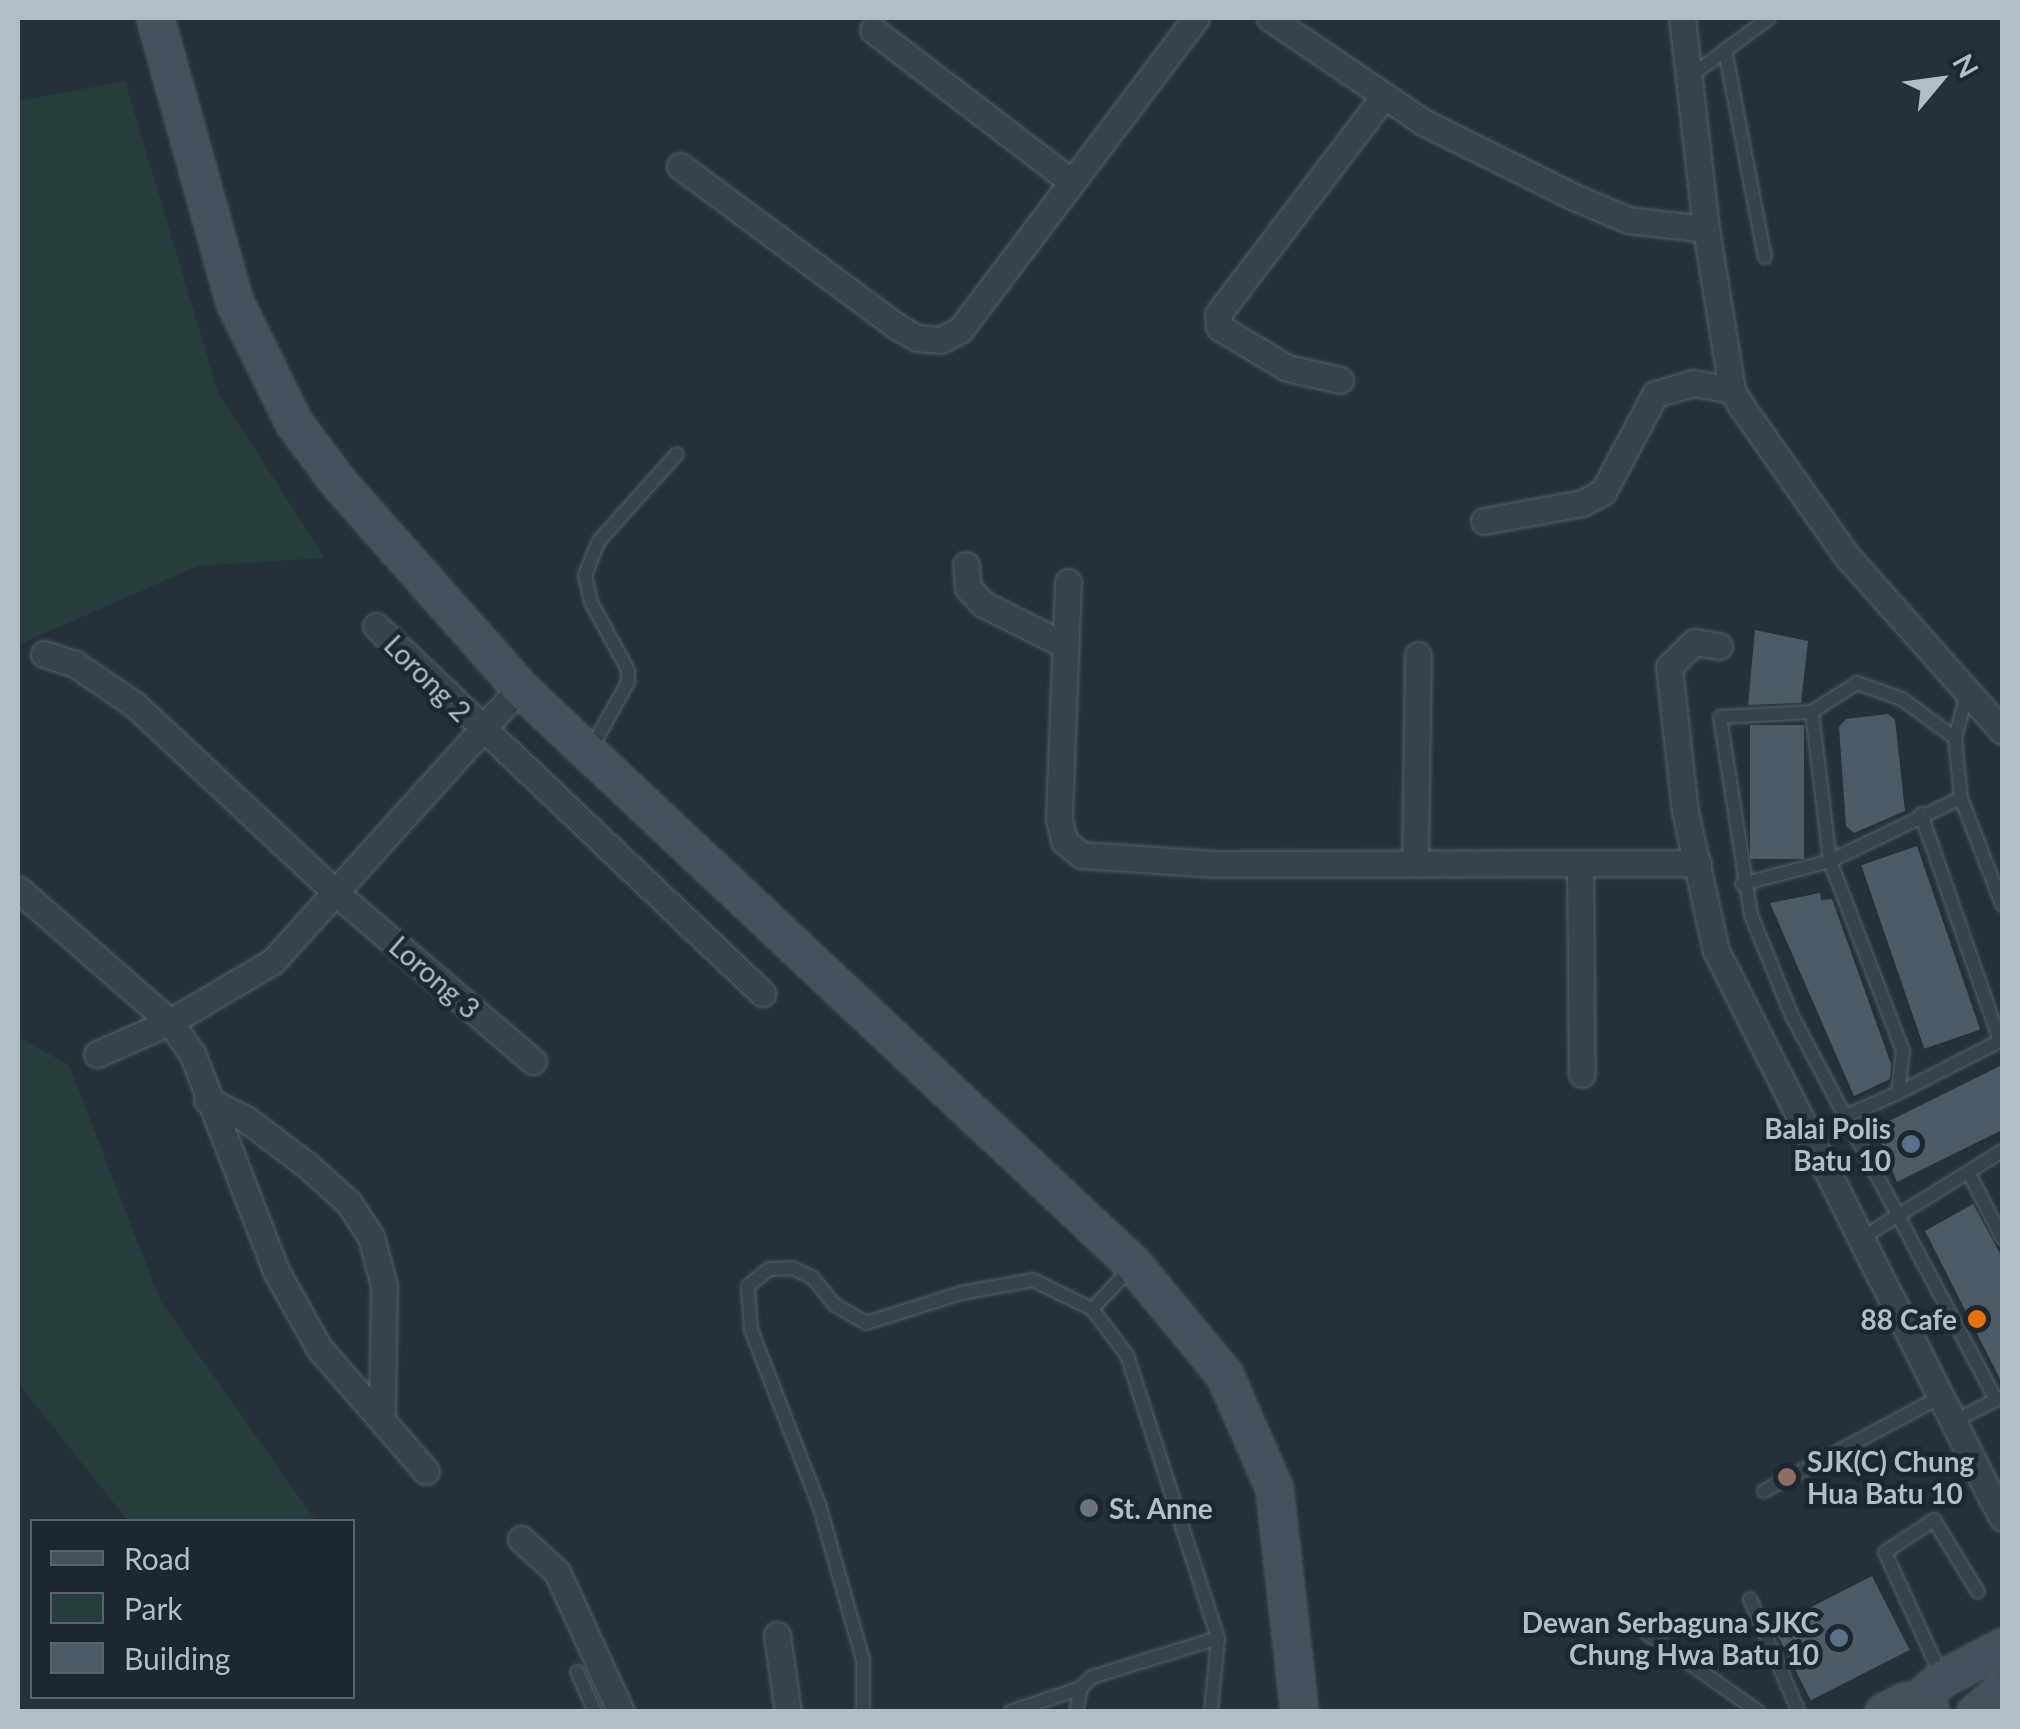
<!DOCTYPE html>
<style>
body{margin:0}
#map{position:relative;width:2020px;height:1729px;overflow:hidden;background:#24303a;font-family:Lato,sans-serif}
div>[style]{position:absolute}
.green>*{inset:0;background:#263d3c}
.building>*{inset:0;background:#4c5b65;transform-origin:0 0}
.roads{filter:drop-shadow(0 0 2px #556068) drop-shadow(0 0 2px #556068)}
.lane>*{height:12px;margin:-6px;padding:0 6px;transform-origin:6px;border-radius:6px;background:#37424a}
.street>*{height:25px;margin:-12.5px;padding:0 12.5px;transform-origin:12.5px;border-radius:12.5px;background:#37424a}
.secondary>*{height:35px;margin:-17.5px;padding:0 17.5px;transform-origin:17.5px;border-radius:17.5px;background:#45515d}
.dots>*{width:28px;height:28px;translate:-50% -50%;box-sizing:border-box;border:5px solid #1c272f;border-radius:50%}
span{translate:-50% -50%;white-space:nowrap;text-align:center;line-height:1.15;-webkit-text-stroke:9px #1c272f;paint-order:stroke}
.street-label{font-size:28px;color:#b2bdc6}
.poi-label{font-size:28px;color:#b2bdc6;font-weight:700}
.right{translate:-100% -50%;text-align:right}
.left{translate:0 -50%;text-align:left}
.frame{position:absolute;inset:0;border:20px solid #b2bdc6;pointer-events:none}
.legend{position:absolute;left:30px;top:1519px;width:325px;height:180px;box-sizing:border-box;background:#1c272f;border:2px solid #58636b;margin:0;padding:12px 18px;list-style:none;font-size:30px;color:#b2bdc6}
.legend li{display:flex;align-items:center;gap:20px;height:50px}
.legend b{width:50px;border:2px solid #58636b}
.north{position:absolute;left:1890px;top:30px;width:100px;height:100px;-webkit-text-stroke:8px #1c272f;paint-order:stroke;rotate:61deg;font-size:28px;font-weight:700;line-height:40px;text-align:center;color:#b2bdc6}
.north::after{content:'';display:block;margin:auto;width:35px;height:45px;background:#b2bdc6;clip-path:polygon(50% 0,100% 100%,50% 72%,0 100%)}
</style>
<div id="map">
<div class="green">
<i style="clip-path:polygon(125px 81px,218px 392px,325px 558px,198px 566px,18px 645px,18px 101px)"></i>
<i style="clip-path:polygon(18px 1037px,69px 1065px,160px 1300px,316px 1521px,128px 1521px,18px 1383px)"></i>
</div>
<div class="building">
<i style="clip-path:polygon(1755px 630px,1808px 641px,1801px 703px,1748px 705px)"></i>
<i style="clip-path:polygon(1888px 714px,1895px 720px,1905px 811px,1854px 833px,1846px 826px,1839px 727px,1846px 719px)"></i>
<i style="left:1750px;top:725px;width:54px;height:134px"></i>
<i style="left:1917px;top:846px;width:194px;height:59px;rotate:71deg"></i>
<i style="clip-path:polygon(1820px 893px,1821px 900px,1832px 899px,1891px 1064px,1890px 1079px,1854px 1096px,1770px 903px)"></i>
<i style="clip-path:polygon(2002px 1065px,2002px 1130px,1897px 1182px,1875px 1128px)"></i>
<i style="clip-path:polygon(1973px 1204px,2002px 1257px,2002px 1383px,1925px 1231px)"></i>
<i style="left:1872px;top:1576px;width:83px;height:111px;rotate:63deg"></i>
</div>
<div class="roads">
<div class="lane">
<i style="left:1725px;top:50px;width:211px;rotate:79.1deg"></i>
<i style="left:1688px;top:78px;width:101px;rotate:-36.5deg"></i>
<i style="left:1812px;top:712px;width:150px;rotate:83.1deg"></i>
<i style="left:1830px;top:861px;width:204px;rotate:69deg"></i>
<i style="left:1903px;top:1051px;width:42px;rotate:96.8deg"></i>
<i style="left:1898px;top:1093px;width:58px;rotate:156.5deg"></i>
<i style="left:1955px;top:738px;width:66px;rotate:-143.7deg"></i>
<i style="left:1902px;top:699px;width:48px;rotate:-160.4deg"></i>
<i style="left:1857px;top:683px;width:54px;rotate:147.2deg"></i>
<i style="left:1812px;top:712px;width:92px;rotate:176.9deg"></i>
<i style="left:1720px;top:717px;width:200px;rotate:81.1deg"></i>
<i style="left:1751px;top:915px;width:109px;rotate:67.9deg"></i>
<i style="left:1792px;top:1016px;width:435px;rotate:62deg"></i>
<i style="left:591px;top:749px;width:77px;rotate:-61.1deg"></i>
<i style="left:628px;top:682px;width:12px;rotate:-90deg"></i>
<i style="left:628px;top:670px;width:77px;rotate:-118.6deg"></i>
<i style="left:591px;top:602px;width:28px;rotate:-103deg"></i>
<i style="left:585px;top:575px;width:35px;rotate:-68deg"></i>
<i style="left:598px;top:542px;width:118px;rotate:-48.1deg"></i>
<i style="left:1961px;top:798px;width:114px;rotate:68.9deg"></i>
<i style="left:1921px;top:814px;width:240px;rotate:70.8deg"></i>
<i style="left:1742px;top:884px;width:91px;rotate:-14.6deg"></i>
<i style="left:1830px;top:861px;width:145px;rotate:-25.7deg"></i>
<i style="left:1961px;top:798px;width:60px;rotate:-95.7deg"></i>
<i style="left:1955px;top:738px;width:46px;rotate:-74.7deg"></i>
<i style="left:1898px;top:1093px;width:117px;rotate:-27deg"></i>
<i style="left:1969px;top:1173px;width:73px;rotate:63.1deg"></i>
<i style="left:1865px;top:1236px;width:161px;rotate:-31.8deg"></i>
<i style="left:1092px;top:1309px;width:58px;rotate:-46.4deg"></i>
<i style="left:1956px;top:1420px;width:49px;rotate:-26.6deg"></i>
<i style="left:1764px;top:1491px;width:202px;rotate:-28.1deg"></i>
<i style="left:1750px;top:1599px;width:123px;rotate:66.6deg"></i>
<i style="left:1645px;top:1632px;width:139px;rotate:35.1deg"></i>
<i style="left:577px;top:1672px;width:44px;rotate:65.8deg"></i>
<i style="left:1941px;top:1675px;width:135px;rotate:-114.5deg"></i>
<i style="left:1885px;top:1552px;width:59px;rotate:-33.1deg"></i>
<i style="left:1934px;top:1520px;width:84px;rotate:58.6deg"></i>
<i style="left:863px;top:1712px;width:52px;rotate:-90deg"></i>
<i style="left:863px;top:1660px;width:161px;rotate:-105.8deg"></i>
<i style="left:819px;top:1505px;width:188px;rotate:-111.2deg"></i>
<i style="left:751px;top:1330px;width:44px;rotate:-93.9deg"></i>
<i style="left:748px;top:1286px;width:27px;rotate:-39deg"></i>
<i style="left:769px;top:1269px;width:23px;rotate:-2deg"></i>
<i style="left:792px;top:1268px;width:23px;rotate:25deg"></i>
<i style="left:813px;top:1278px;width:35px;rotate:51deg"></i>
<i style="left:835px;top:1305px;width:36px;rotate:30deg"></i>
<i style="left:866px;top:1323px;width:100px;rotate:-17.5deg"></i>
<i style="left:961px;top:1293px;width:73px;rotate:-10.2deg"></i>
<i style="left:1033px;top:1280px;width:66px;rotate:26.2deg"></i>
<i style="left:1092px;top:1309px;width:58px;rotate:52.7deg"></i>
<i style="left:1127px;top:1355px;width:297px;rotate:72.2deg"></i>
<i style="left:1218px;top:1638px;width:74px;rotate:95.4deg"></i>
<i style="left:1010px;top:1712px;width:75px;rotate:-18.7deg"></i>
<i style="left:1076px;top:1712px;width:25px;rotate:-78deg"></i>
<i style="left:1081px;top:1688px;width:16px;rotate:-45deg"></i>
<i style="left:1092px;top:1677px;width:132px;rotate:-17.2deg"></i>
</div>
<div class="street">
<i style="left:1270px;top:18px;width:185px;rotate:34.2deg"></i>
<i style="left:1423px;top:122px;width:166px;rotate:26.4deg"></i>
<i style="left:1572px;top:196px;width:61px;rotate:23.2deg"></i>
<i style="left:1628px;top:220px;width:79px;rotate:6.6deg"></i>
<i style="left:1706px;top:229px;width:163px;rotate:80.8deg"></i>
<i style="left:1732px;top:390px;width:20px;rotate:60deg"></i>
<i style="left:1742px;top:407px;width:181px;rotate:54.9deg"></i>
<i style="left:1846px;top:555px;width:235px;rotate:48.4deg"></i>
<i style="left:1682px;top:18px;width:212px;rotate:83.5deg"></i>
<i style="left:873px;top:30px;width:250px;rotate:37.4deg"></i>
<i style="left:680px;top:166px;width:269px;rotate:36.5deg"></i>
<i style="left:896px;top:326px;width:24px;rotate:30deg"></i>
<i style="left:917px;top:338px;width:24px;rotate:5deg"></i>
<i style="left:941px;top:340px;width:21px;rotate:-28deg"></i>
<i style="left:960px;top:330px;width:391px;rotate:-52.9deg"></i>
<i style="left:1340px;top:380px;width:54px;rotate:-167.2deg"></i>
<i style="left:1287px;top:368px;width:79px;rotate:-148.9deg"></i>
<i style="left:1219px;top:327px;width:13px;rotate:-94deg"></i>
<i style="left:1218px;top:314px;width:274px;rotate:-52.7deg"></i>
<i style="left:1484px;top:521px;width:100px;rotate:-10.4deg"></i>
<i style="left:1582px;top:503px;width:24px;rotate:-28deg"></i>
<i style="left:1603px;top:492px;width:111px;rotate:-62deg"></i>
<i style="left:1655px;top:394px;width:40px;rotate:-16deg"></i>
<i style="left:1693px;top:383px;width:40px;rotate:10deg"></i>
<i style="left:966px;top:565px;width:23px;rotate:85deg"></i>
<i style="left:968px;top:588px;width:22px;rotate:47deg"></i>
<i style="left:983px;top:604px;width:89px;rotate:26.6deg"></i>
<i style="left:1068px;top:582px;width:237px;rotate:92.2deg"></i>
<i style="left:1059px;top:819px;width:23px;rotate:77deg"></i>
<i style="left:1064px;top:841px;width:22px;rotate:39deg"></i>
<i style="left:1081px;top:855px;width:135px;rotate:3.8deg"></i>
<i style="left:1216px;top:864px;width:482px;rotate:-0.1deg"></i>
<i style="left:376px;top:626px;width:533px;rotate:43.55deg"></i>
<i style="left:1719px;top:646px;width:25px;rotate:-171deg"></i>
<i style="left:1694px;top:642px;width:35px;rotate:135deg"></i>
<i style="left:1669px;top:667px;width:145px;rotate:83.7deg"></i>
<i style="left:1685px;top:811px;width:143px;rotate:77.5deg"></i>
<i style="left:1716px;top:951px;width:635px;rotate:63.23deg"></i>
<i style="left:44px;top:654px;width:33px;rotate:18deg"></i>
<i style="left:75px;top:664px;width:73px;rotate:34.3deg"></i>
<i style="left:135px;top:705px;width:275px;rotate:43.1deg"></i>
<i style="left:336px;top:893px;width:259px;rotate:40.5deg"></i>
<i style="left:1415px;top:862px;width:207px;rotate:-89.2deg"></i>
<i style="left:1580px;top:864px;width:210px;rotate:89.5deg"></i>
<i style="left:18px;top:889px;width:202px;rotate:41.2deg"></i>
<i style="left:170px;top:1022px;width:38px;rotate:55deg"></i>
<i style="left:192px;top:1053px;width:234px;rotate:68.9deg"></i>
<i style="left:276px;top:1271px;width:88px;rotate:60.8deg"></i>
<i style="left:319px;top:1348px;width:163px;rotate:49deg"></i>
<i style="left:97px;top:1054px;width:80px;rotate:-23.7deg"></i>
<i style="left:170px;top:1022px;width:120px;rotate:-30.6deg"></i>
<i style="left:273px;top:961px;width:368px;rotate:-47.9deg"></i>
<i style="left:207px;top:1100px;width:43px;rotate:26deg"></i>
<i style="left:246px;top:1119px;width:78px;rotate:37.2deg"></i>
<i style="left:308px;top:1166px;width:55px;rotate:42.1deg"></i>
<i style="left:349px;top:1203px;width:40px;rotate:57.1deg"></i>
<i style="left:371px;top:1237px;width:51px;rotate:75.1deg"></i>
<i style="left:384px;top:1286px;width:132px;rotate:90.9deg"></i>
<i style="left:521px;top:1539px;width:49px;rotate:42.5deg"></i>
<i style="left:557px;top:1572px;width:154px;rotate:65.4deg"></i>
<i style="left:777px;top:1635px;width:78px;rotate:81.9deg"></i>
</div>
<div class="secondary">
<i style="left:155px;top:18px;width:294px;rotate:74.4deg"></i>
<i style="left:234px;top:301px;width:136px;rotate:63.8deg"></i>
<i style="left:294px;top:423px;width:74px;rotate:53.3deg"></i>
<i style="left:338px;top:482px;width:275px;rotate:48.5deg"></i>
<i style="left:520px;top:688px;width:843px;rotate:43.22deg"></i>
<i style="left:1134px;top:1265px;width:141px;rotate:50.5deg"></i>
<i style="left:1224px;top:1374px;width:124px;rotate:66.3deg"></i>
<i style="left:1274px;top:1488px;width:225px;rotate:83.6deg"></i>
<i style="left:1915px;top:1702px;width:37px;rotate:-41deg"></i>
<i style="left:1943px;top:1678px;width:67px;rotate:-27.7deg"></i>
<i style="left:1883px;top:1712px;width:25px;rotate:-27deg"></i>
<i style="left:1905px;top:1701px;width:28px;rotate:23deg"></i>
<i style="left:1975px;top:1712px;width:34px;rotate:-38deg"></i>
</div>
</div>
<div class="dots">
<i style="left:1911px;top:1144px;background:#5c6f8a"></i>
<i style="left:1977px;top:1319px;background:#e8710a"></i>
<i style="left:1787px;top:1477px;background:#8d6e63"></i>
<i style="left:1089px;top:1508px;background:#6b7280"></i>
<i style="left:1839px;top:1638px;background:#5c6f8a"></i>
</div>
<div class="street-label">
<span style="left:428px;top:678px;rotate:45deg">Lorong 2</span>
<span style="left:435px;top:977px;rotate:41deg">Lorong 3</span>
</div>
<div class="poi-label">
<span class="right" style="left:1891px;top:1144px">Balai Polis<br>Batu 10</span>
<span class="right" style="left:1957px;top:1319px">88 Cafe</span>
<span class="left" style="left:1807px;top:1477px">SJK(C) Chung<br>Hua Batu 10</span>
<span class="left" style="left:1109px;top:1508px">St. Anne</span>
<span class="right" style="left:1819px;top:1638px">Dewan Serbaguna SJKC<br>Chung Hwa Batu 10</span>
</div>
<div class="frame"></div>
<ul class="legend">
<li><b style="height:12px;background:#45515d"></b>Road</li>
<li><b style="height:28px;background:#263d3c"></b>Park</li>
<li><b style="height:28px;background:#4c5b65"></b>Building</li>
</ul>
<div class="north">N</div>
</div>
